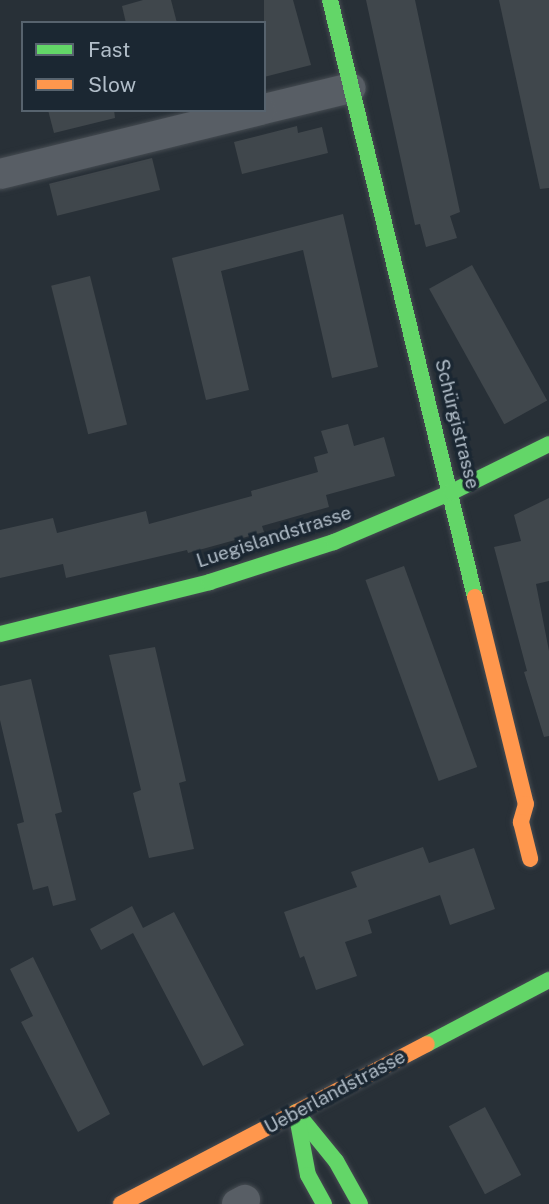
<!DOCTYPE html>
<meta charset="utf-8">
<style>
body{margin:0}
#map{position:relative;width:549px;height:1204px;overflow:hidden;background:#283037;font-family:"Public Sans",sans-serif}
div>[style]{position:absolute}
.building>*{inset:0;background:#40474c;transform-origin:0 0}
.roads{filter:drop-shadow(0 0 2px #464c52) drop-shadow(0 0 2px #464c52)}
.street>*{height:30px;margin:-15px;padding:0 15px;transform-origin:15px;border-radius:15px;background:#585e65}
.fast>*{height:16px;margin:-8px;padding:0 8px;transform-origin:8px;border-radius:8px;background:#63d668}
.slow>*{height:16px;margin:-8px;padding:0 8px;transform-origin:8px;border-radius:8px;background:#ff974d}
span{translate:-50% -50%;white-space:nowrap;text-align:center;line-height:1.15;-webkit-text-stroke:7px #1b2732;paint-order:stroke}
.street-label{font-size:19px;color:#b1bdc8}
.legend{position:absolute;left:21px;top:21px;width:245px;height:91px;box-sizing:border-box;background:#1b2732;border:2px solid #57636e;margin:0;padding:9px 12px;list-style:none;font-size:21px;color:#b1bdc8}
.legend li{display:flex;align-items:center;gap:14px;height:35px}
.legend b{width:35px;border:2px solid #57636e}
</style>
<div id="map">
<div class="building">
<i style="clip-path:polygon(143px 0,171px 0,177px 23px,126px 23px,122px 6px)"></i>
<i style="clip-path:polygon(264px 0,293px 0,311px 65px,264px 77px)"></i>
<i style="clip-path:polygon(366px 0,415px 0,460px 212px,450px 216px,457px 238px,426px 247px,420px 224px,415px 225px)"></i>
<i style="clip-path:polygon(499px 0,549px 0,549px 188px,540px 189px)"></i>
<i style="clip-path:polygon(48px 110px,114px 110px,115px 118px,54px 133px)"></i>
<i style="clip-path:polygon(297px 126px,298px 133px,322px 127px,328px 153px,242px 174px,234px 142px)"></i>
<i style="left:152px;top:158px;width:33px;height:106px;rotate:76deg"></i>
<i style="clip-path:polygon(343px 214px,378px 367px,332px 378px,303px 250px,221px 271px,249px 390px,206px 400px,172px 258px)"></i>
<i style="left:472px;top:265px;width:155px;height:49px;rotate:61deg"></i>
<i style="left:90px;top:276px;width:153px;height:40px;rotate:76deg"></i>
<i style="clip-path:polygon(348px 424px,354px 446px,384px 437px,395px 476px,326px 495px,329px 507px,262px 526px,264px 532px,188px 553px,187px 550px,66px 578px,63px 564px,0 578px,0 530px,53px 518px,57px 533px,146px 511px,149px 524px,252px 496px,251px 491px,318px 472px,314px 457px,328px 453px,321px 431px)"></i>
<i style="clip-path:polygon(549px 498px,549px 581px,536px 584px,549px 651px,549px 736px,544px 737px,524px 672px,527px 671px,494px 547px,521px 541px,514px 515px)"></i>
<i style="left:404px;top:566px;width:214px;height:41px;rotate:70deg"></i>
<i style="clip-path:polygon(155px 647px,186px 781px,179px 783px,194px 849px,149px 858px,133px 793px,141px 790px,109px 655px)"></i>
<i style="clip-path:polygon(31px 679px,62px 812px,55px 814px,76px 900px,53px 906px,48px 886px,33px 890px,17px 824px,24px 822px,0 720px,0 686px)"></i>
<i style="clip-path:polygon(423px 847px,429px 863px,474px 848px,495px 909px,450px 925px,440px 895px,368px 920px,372px 933px,345px 942px,357px 976px,316px 990px,304px 956px,300px 958px,284px 912px,357px 887px,351px 872px)"></i>
<i style="clip-path:polygon(132px 906px,143px 928px,174px 912px,244px 1045px,203px 1066px,133px 933px,101px 950px,90px 929px)"></i>
<i style="clip-path:polygon(33px 957px,110px 1114px,78px 1132px,21px 1022px,33px 1016px,10px 969px)"></i>
<i style="left:485px;top:1107px;width:77px;height:41px;rotate:62deg"></i>
</div>
<div class="roads">
<div class="street">
<i style="left:264px;top:109px;width:89px;rotate:-13.6deg"></i>
<i style="left:0;top:174px;width:268px;rotate:-13.8deg"></i>
<i style="left:237px;top:1204px;width:9px;rotate:-27deg"></i>
</div>
<div class="fast">
<i style="left:330px;top:0;width:614px;rotate:76.35deg"></i>
<i style="left:0;top:634px;width:216px;rotate:-13.9deg"></i>
<i style="left:210px;top:582px;width:130px;rotate:-17.9deg"></i>
<i style="left:334px;top:542px;width:128px;rotate:-23deg"></i>
<i style="left:452px;top:492px;width:108px;rotate:-26.3deg"></i>
<i style="left:427px;top:1044px;width:138px;rotate:-27.7deg"></i>
<i style="left:296px;top:1112px;width:63px;rotate:50.8deg"></i>
<i style="left:336px;top:1161px;width:49px;rotate:60.8deg"></i>
<i style="left:297px;top:1117px;width:59px;rotate:79.3deg"></i>
<i style="left:308px;top:1175px;width:33px;rotate:61deg"></i>
</div>
<div class="slow">
<i style="left:475px;top:597px;width:213px;rotate:76.2deg"></i>
<i style="left:526px;top:804px;width:19px;rotate:106deg"></i>
<i style="left:521px;top:822px;width:38px;rotate:76deg"></i>
<i style="left:121px;top:1204px;width:345px;rotate:-27.6deg"></i>
</div>
</div>
<div class="street-label">
<span style="left:457px;top:424px;rotate:76deg">Schürgistrasse</span>
<span style="left:274px;top:537px;rotate:-18deg">Luegislandstrasse</span>
<span style="left:335px;top:1092px;rotate:-28deg">Ueberlandstrasse</span>
</div>
<ul class="legend">
<li><b style="height:9px;background:#63d668"></b>Fast</li>
<li><b style="height:9px;background:#ff974d"></b>Slow</li>
</ul>
</div>
